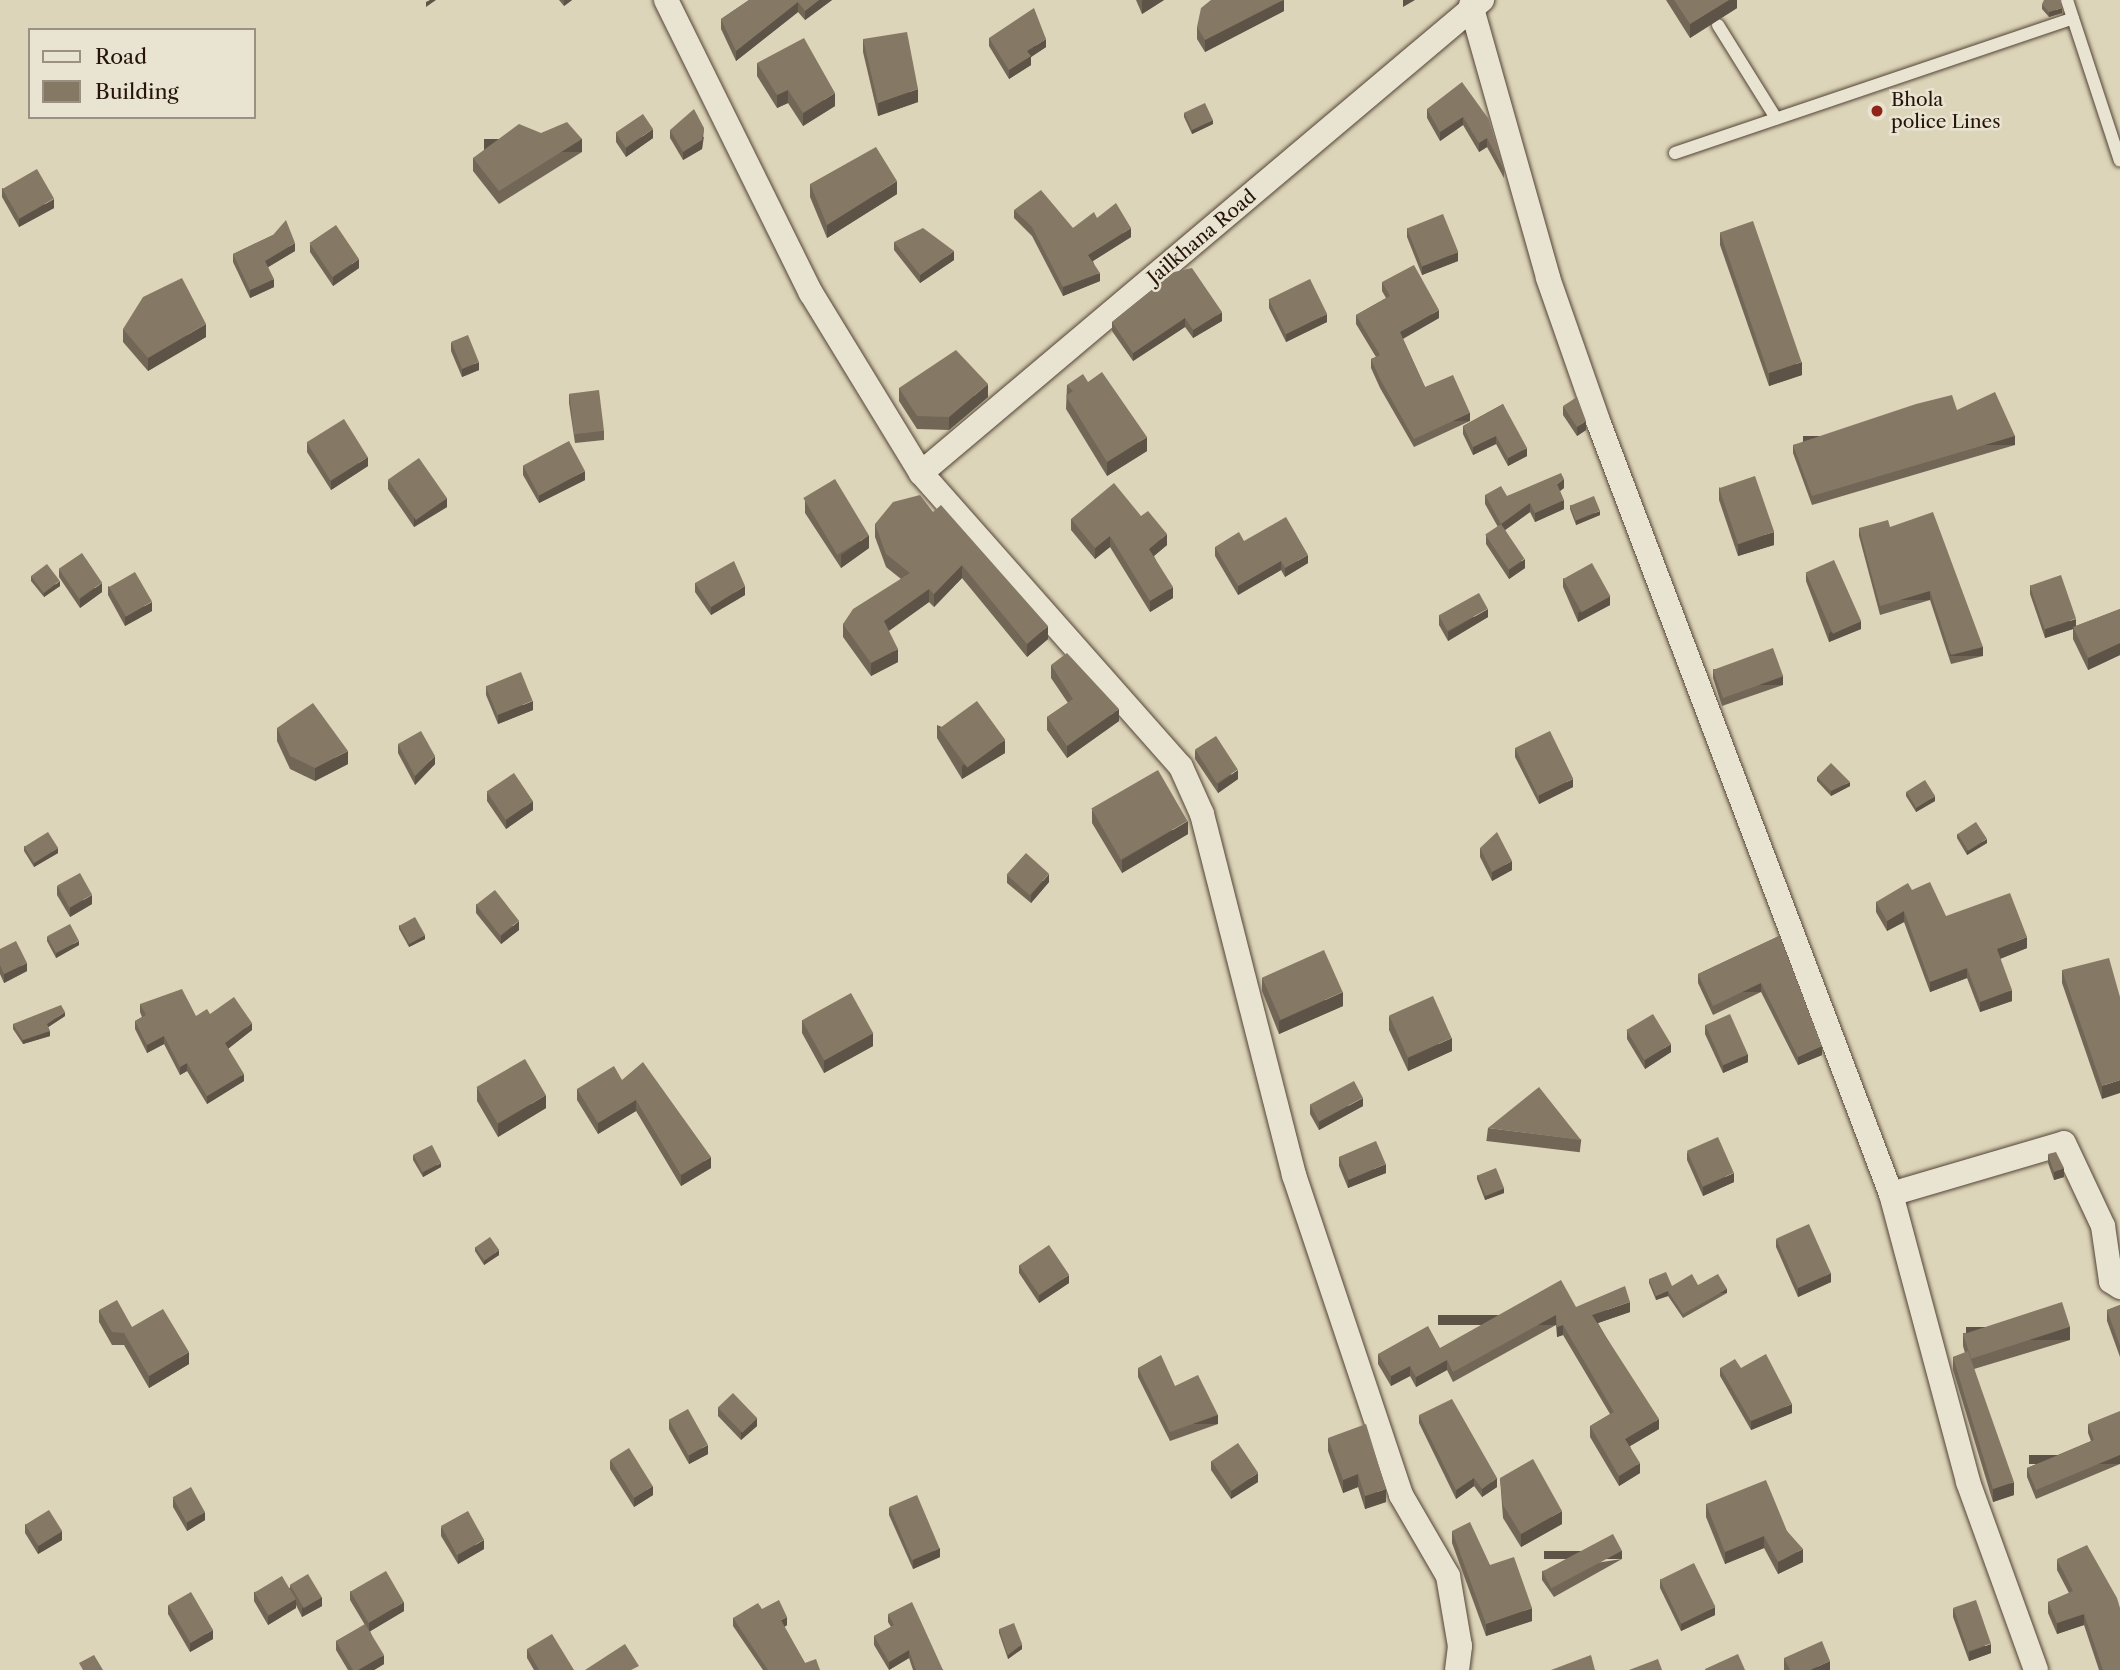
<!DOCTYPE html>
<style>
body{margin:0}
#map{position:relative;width:2120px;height:1670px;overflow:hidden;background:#ddd5b9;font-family:"Libre Caslon Text",serif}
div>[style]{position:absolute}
.roads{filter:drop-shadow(0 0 2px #544436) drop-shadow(0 0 2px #544436)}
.service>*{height:12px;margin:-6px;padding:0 6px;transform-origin:6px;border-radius:6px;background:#e9e4d2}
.minor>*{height:24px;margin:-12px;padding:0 12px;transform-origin:12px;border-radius:12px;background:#e9e4d2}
.wall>*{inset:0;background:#726757;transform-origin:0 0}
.shaded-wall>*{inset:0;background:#5d5447;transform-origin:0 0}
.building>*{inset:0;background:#857865;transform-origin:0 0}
.dots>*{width:19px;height:19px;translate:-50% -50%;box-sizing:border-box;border:4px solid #e9e4d2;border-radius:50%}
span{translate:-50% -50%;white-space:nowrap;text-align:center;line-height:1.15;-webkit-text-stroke:5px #e9e4d2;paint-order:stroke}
.poi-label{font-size:19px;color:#26140a}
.left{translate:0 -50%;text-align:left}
.street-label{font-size:19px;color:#26140a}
.legend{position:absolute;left:28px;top:28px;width:228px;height:91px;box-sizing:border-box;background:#e9e4d2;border:2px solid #9b9182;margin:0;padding:9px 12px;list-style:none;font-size:21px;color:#26140a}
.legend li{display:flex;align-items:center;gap:14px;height:35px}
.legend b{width:35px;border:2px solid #9b9182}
</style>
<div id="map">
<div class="roads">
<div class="service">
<i style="left:2067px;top:0;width:169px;rotate:71.8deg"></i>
<i style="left:1718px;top:25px;width:110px;rotate:58.1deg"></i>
<i style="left:1675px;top:153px;width:420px;rotate:-18.7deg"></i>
</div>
<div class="minor">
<i style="left:666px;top:0;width:327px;rotate:63.7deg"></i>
<i style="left:811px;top:293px;width:211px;rotate:58.6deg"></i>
<i style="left:921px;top:473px;width:392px;rotate:48.5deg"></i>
<i style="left:1181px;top:767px;width:51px;rotate:65.9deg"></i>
<i style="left:1202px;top:814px;width:373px;rotate:75.7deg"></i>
<i style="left:1294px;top:1175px;width:337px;rotate:71.5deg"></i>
<i style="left:1401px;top:1495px;width:94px;rotate:59.9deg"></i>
<i style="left:1448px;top:1576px;width:71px;rotate:80.3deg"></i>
<i style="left:1460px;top:1646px;width:24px;rotate:97deg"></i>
<i style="left:1471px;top:5px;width:284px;rotate:74.2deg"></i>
<i style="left:1548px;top:278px;width:151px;rotate:70.7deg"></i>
<i style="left:1598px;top:421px;width:827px;rotate:69.24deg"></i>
<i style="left:1891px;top:1194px;width:298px;rotate:75deg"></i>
<i style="left:1968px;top:1482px;width:200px;rotate:70.1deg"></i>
<i style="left:921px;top:473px;width:734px;rotate:-40.14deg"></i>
<i style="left:1891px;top:1194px;width:180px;rotate:-16.4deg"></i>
<i style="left:2064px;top:1143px;width:92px;rotate:64.8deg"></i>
<i style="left:2103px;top:1226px;width:56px;rotate:81.7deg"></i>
<i style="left:2111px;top:1281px;width:11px;rotate:34deg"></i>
</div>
</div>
<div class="wall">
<i style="clip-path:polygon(559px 0,572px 0,564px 6px)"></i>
<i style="clip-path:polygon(749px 0,832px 0,805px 20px,798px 12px,736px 61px,721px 29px,721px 19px)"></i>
<i style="clip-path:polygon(1136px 0,1164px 0,1142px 14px)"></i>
<i style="clip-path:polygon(1284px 0,1284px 11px,1205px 52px,1197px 39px,1197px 27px)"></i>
<i style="clip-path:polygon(1666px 0,1737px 0,1737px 8px,1690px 38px)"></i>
<i style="clip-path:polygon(2042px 4px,2062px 13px,2049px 17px,2042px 9px)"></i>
<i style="clip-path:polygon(989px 38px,1046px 47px,1031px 57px,1031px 65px,1009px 79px,989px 46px)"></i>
<i style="clip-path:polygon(863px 39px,918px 102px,878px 116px,863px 52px)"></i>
<i style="clip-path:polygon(757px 63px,835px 106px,803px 126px,788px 103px,777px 108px,757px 76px)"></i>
<i style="clip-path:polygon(1427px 109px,1488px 118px,1504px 170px,1504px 178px,1487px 147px,1479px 152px,1463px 125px,1440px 141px,1427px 118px)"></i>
<i style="clip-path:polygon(1184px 113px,1213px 124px,1192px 134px,1184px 117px)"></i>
<i style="clip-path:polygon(670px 130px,704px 137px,702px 149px,683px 160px,670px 138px)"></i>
<i style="clip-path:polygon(541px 133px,582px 152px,499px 204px,473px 171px,473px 158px)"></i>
<i style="clip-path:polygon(616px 133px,653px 138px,626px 157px,616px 142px)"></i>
<i style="clip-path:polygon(810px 184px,897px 194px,827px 238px,810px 197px)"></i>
<i style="clip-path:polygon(2px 188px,54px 208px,19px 227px,2px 197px)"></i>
<i style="clip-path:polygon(1014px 210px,1073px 228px,1097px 218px,1131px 237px,1093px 261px,1100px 281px,1063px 296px,1032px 236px,1014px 218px)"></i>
<i style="clip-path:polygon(1407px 228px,1458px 261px,1422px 275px,1407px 237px)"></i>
<i style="clip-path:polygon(1720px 232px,1802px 375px,1769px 386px,1720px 245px)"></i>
<i style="clip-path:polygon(273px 235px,295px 251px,268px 267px,274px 287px,250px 298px,233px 262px,233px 254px)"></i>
<i style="clip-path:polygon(894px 242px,954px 260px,920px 283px,894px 250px)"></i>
<i style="clip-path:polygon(310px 244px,359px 268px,333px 286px,310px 252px)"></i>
<i style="clip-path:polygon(1174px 272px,1222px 321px,1193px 338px,1185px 327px,1133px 361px,1112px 331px,1112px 322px)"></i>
<i style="clip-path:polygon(1382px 282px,1439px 318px,1403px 339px,1425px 387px,1470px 421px,1414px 447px,1380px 388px,1371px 368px,1371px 359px,1376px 357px,1356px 324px,1356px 315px,1386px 298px,1382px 291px)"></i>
<i style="clip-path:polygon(1269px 299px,1327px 322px,1286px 342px,1269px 308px)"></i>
<i style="clip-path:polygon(123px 329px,206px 337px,148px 371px,123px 342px)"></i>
<i style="clip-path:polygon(451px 342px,479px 370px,462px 377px,451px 351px)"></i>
<i style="clip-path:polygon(1088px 382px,1147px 451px,1107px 476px,1066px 409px,1067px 385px)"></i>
<i style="clip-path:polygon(899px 388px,988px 397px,949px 430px,917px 429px,899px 401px)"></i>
<i style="clip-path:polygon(569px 394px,604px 431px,604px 440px,575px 443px,569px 403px)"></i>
<i style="clip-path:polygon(1503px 404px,1527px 456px,1508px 466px,1496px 444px,1473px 455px,1463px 434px,1463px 426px)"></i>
<i style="clip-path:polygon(1563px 406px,1586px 430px,1577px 436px,1563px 415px)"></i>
<i style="clip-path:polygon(1957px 410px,2015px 445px,1812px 505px,1793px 453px,1793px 445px)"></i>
<i style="clip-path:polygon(307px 443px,368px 466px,331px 490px,307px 452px)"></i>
<i style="clip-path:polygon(523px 466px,585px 480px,539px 503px,523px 475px)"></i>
<i style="clip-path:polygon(388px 480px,447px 507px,414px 527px,388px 489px)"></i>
<i style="clip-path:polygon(1719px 487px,1774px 545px,1738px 556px,1719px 500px)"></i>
<i style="clip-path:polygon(1564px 488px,1560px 491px,1564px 509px,1535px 522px,1530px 512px,1505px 530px,1525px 568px,1509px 579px,1486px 544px,1486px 535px,1498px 527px,1485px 504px,1485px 495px,1507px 496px)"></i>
<i style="clip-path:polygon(805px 500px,869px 548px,841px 568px,805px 513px)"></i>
<i style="clip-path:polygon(1570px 505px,1600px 515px,1576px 525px,1570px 509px)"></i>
<i style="clip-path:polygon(933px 512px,1048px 639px,1027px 657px,962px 578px,934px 607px,929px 602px,889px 631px,898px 662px,871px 676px,843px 637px,843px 624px,901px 579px,886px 567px,875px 537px,875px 524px)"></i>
<i style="clip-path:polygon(1141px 516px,1167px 545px,1154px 556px,1173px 598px,1150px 612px,1110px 547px,1095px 559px,1071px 530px,1071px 519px)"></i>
<i style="clip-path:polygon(1890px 527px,1983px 656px,1951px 664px,1930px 600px,1880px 615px,1859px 536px,1859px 528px)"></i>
<i style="clip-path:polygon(1215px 547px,1308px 563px,1285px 577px,1281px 570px,1238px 595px,1215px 556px)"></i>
<i style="clip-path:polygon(59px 569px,102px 592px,80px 608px,59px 577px)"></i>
<i style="clip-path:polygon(1806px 573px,1861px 629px,1829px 642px,1806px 581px)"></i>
<i style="clip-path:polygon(31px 576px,60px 586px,44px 597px,31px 581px)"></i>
<i style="clip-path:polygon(1563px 578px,1610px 605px,1578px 622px,1563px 587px)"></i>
<i style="clip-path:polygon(695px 583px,745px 595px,711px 615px,695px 592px)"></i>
<i style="clip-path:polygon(2030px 585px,2076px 626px,2120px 609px,2120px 655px,2088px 670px,2073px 639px,2073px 629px,2045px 638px,2030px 594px)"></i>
<i style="clip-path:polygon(108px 586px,152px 611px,125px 626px,108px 595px)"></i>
<i style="clip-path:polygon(1439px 616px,1488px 617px,1448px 641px,1439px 625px)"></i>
<i style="clip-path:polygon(1051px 665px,1119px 721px,1067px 758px,1047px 730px,1047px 717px,1068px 703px,1051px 678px)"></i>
<i style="clip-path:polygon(1713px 669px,1783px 685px,1722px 706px,1713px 678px)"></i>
<i style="clip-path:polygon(486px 686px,533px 710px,498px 724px,486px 695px)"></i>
<i style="clip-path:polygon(937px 725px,1005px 753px,962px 779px,937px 738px)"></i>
<i style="clip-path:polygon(277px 728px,348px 764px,315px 781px,290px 769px,277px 741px)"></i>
<i style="clip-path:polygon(398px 744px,435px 764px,415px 785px,398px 753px)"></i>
<i style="clip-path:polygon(1515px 748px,1573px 787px,1539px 804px,1515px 757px)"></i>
<i style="clip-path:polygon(1195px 750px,1238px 779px,1218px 793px,1195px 759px)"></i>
<i style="clip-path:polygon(1817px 777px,1850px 786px,1831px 796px,1817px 781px)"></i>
<i style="clip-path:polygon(487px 792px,533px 810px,506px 829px,487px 801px)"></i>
<i style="clip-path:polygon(1906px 792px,1935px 801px,1916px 812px,1906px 796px)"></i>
<i style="clip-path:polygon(1092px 810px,1188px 834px,1122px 873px,1092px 823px)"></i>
<i style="clip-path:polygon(1957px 834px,1987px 843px,1967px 855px,1957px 838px)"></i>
<i style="clip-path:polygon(24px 846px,58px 853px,34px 867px,24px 851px)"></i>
<i style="clip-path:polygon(1480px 848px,1512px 870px,1492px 881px,1480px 857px)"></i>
<i style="clip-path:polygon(1007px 875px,1049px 882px,1031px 903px,1007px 883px)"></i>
<i style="clip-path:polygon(57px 886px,92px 904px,70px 917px,57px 895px)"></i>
<i style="clip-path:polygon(1912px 890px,1946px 916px,2027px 948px,2000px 959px,2012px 1001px,1980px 1012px,1967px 978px,1930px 992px,1904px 922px,1887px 931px,1876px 912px,1876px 902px)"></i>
<i style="clip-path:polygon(476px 904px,519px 930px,501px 944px,476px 913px)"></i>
<i style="clip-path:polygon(399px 925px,425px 939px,409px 947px,399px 929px)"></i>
<i style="clip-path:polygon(1779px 936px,1822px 1055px,1798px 1065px,1761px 992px,1713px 1015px,1698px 983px,1698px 974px)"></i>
<i style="clip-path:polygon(47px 937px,79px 945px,56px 958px,47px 941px)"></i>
<i style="clip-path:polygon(0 949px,27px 971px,4px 983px,0 974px)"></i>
<i style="clip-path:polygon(2062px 970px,2120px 997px,2102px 1099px,2062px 983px)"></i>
<i style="clip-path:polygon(1262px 978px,1343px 1006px,1279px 1034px,1262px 991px)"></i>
<i style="clip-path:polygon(140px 1004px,196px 1016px,210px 1014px,252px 1030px,228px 1049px,244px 1081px,207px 1104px,187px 1071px,180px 1075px,164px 1044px,147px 1053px,135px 1029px,135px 1021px,142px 1017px,140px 1012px)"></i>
<i style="clip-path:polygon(65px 1016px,48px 1027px,50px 1036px,23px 1044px,13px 1029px,13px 1024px)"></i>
<i style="clip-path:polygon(1389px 1016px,1452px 1051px,1408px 1071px,1389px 1030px)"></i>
<i style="clip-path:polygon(802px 1020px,873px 1046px,824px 1073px,802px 1033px)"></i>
<i style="clip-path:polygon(1705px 1025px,1748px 1062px,1723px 1073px,1705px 1034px)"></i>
<i style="clip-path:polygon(1627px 1031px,1671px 1052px,1645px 1069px,1627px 1039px)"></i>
<i style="clip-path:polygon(622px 1080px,711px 1168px,681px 1186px,636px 1111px,598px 1134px,577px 1100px,577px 1089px)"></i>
<i style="clip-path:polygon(477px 1088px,546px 1108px,498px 1137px,477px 1101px)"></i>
<i style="clip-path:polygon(1310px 1105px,1363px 1106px,1319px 1130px,1310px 1114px)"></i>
<i style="left:1488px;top:1128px;width:94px;height:13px;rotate:7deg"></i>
<i style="clip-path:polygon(1687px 1152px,1734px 1182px,1703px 1196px,1687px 1160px)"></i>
<i style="clip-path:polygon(2048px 1154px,2064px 1177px,2054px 1180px,2048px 1163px)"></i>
<i style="clip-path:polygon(413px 1155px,441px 1167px,423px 1177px,413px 1160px)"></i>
<i style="clip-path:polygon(1339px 1157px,1386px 1173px,1348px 1188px,1339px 1166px)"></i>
<i style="clip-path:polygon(1477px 1175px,1504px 1193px,1485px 1200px,1477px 1179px)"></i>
<i style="clip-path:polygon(1776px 1239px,1831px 1282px,1798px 1297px,1776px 1247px)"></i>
<i style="clip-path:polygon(475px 1247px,499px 1255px,484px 1265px,475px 1251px)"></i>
<i style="clip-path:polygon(1019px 1265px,1069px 1283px,1039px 1303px,1019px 1273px)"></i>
<i style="clip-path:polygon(1649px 1279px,1672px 1286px,1698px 1285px,1727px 1293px,1683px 1318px,1668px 1296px,1656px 1300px,1649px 1283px)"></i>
<i style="clip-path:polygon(2120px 1305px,2120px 1357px,2107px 1321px,2107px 1310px)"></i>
<i style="clip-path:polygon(1576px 1307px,1630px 1312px,1598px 1323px,1659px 1429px,1630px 1446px,1640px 1473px,1619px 1486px,1590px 1437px,1590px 1426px,1610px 1414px,1563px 1335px,1557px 1337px,1556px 1325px,1453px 1382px,1447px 1370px,1416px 1387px,1410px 1376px,1391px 1386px,1378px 1364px,1378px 1354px,1440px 1348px)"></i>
<i style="clip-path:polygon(99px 1310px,132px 1327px,189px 1364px,149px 1388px,124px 1345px,112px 1345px,99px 1322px)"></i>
<i style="clip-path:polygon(1963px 1333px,2070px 1340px,1974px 1369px,2014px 1495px,1993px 1502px,1953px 1370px,1953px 1357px,1965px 1353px,1963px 1346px)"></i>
<i style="clip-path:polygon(1138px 1368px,1175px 1386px,1218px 1424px,1170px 1441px,1138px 1377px)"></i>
<i style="clip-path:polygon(1720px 1368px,1741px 1368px,1792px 1413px,1751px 1430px,1720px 1376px)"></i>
<i style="clip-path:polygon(718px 1407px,757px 1426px,741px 1440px,718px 1416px)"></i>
<i style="clip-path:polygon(1419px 1415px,1497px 1487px,1482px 1497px,1474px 1486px,1456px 1499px,1419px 1423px)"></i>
<i style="clip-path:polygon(669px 1420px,708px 1454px,689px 1464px,669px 1429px)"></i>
<i style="clip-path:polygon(2088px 1424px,2120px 1464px,2036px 1499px,2027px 1477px,2027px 1468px,2091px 1441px,2088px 1433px)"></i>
<i style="clip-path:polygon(1328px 1438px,1386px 1502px,1365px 1509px,1358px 1487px,1343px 1493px,1328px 1451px)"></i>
<i style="clip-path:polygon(610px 1460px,653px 1495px,634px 1507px,610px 1469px)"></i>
<i style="clip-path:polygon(1211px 1461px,1258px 1482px,1231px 1499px,1211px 1470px)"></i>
<i style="clip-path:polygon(1500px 1478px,1562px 1524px,1521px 1547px,1503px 1518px)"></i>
<i style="clip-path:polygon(173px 1498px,205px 1520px,187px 1531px,173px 1507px)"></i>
<i style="clip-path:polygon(1706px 1504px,1787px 1531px,1803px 1562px,1778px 1574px,1764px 1548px,1725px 1564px,1706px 1517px)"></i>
<i style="clip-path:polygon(889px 1507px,940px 1557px,913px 1569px,889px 1515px)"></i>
<i style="clip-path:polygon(25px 1524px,62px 1540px,38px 1554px,25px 1533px)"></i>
<i style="clip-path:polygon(441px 1527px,484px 1549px,458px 1564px,441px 1536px)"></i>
<i style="clip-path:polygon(1452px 1531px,1490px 1565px,1532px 1621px,1486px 1636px,1452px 1543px)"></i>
<i style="clip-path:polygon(1622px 1559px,1554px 1597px,1542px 1580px,1542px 1571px)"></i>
<i style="clip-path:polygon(2057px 1559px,2120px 1670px,2099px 1670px,2084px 1625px,2057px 1634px,2048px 1613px,2048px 1602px,2069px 1593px,2057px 1570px)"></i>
<i style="clip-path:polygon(1660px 1579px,1715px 1615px,1681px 1631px,1660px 1588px)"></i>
<i style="clip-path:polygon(290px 1585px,322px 1606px,302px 1617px,296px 1605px,296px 1608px,268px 1625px,254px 1601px,254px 1592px,290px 1588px)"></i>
<i style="clip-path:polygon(350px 1591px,404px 1611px,370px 1631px,384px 1664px,374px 1670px,348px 1670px,336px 1650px,336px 1641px,365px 1625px,350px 1600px)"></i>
<i style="clip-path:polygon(168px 1605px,213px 1639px,190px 1652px,168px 1614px)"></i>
<i style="clip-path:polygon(1953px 1608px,1991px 1653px,1969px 1661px,1953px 1617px)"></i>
<i style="clip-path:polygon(762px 1609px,787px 1625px,784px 1627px,805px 1663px,820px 1670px,763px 1670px,733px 1626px,733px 1618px)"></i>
<i style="clip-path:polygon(888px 1614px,943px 1670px,913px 1670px,909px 1658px,889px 1670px,874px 1645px,874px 1636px,891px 1627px,888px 1622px)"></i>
<i style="clip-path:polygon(999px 1629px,1022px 1649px,1008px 1659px,999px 1633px)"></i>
<i style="clip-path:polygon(527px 1649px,574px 1670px,534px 1670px,527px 1658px)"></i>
<i style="clip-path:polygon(1784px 1658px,1830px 1670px,1784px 1670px)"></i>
</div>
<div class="shaded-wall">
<i style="clip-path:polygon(430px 0,436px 0,426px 7px,426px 2px)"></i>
<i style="clip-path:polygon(564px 0,572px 0,564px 6px)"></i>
<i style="clip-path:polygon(819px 0,832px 0,805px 20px,805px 11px)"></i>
<i style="clip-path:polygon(1143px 0,1164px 0,1142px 14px,1142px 1px)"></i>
<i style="clip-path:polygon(1283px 0,1284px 0,1284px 11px,1205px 52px,1205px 40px)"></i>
<i style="clip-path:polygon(1403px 0,1415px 0,1403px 7px)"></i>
<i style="clip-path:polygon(1729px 0,1737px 0,1737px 8px,1690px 38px,1690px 24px)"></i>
<i style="clip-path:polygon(798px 2px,798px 12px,736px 61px,736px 51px)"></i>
<i style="clip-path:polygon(2062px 8px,2062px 13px,2049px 17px,2049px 12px)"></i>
<i style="clip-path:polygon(1046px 39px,1046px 47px,1031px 57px,1031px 65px,1009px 79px,1009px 70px,1027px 51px)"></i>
<i style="clip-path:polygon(918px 89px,918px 102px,878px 116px,878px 103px)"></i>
<i style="clip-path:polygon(788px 90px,788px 103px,777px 108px,777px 95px)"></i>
<i style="clip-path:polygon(835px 93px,835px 106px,803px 126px,803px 113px)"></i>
<i style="clip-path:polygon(1463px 117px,1463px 125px,1440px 141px,1440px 132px)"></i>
<i style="clip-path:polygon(1213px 120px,1213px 124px,1192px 134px,1192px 129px)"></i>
<i style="clip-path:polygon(704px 128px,702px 149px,683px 160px,683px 152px)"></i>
<i style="clip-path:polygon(653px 129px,653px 138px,626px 157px,626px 148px)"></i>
<i style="clip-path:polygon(1487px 138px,1487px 147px,1479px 152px,1479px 143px)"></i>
<i style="left:582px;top:139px;width:13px;height:98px;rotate:90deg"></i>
<i style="clip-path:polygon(897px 181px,897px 194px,827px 238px,827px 225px)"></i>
<i style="clip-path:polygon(54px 199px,54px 208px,19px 227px,19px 219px)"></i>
<i style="clip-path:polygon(1131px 228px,1131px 237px,1088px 264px,1088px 255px)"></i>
<i style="clip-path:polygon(295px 243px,295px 251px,265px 269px,265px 261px)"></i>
<i style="clip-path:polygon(954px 251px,954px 260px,920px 283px,920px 275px)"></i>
<i style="clip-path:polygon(1458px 252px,1458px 261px,1422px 275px,1422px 266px)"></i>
<i style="clip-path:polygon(359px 259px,359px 268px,333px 286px,333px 277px)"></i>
<i style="clip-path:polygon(1100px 273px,1100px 281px,1063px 296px,1063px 287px)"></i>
<i style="clip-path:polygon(274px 279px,274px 287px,250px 298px,250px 290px)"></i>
<i style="clip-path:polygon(1439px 310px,1439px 318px,1400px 340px,1400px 332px)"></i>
<i style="clip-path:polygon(1222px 312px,1222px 321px,1193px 338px,1193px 330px)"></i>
<i style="clip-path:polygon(1327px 314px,1327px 322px,1286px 342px,1286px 333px)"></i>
<i style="clip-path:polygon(1185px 318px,1185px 327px,1133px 361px,1133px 353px)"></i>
<i style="clip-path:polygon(206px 324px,206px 337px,148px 371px,148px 358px)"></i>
<i style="clip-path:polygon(479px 362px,479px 370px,462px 377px,462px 369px)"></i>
<i style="clip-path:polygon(1802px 362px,1802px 375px,1769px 386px,1769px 373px)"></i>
<i style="clip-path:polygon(988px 384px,988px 397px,949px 430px,949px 417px)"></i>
<i style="left:1470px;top:413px;width:8px;height:62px;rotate:90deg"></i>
<i style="clip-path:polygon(1586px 421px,1586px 430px,1577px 436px,1577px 427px)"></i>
<i style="clip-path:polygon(1496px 436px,1496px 444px,1473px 455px,1473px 447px)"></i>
<i style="left:2015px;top:436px;width:9px;height:212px;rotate:90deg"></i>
<i style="clip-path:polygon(1147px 437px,1147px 451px,1107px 476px,1107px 462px)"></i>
<i style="clip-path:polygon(1527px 448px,1527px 456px,1508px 466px,1508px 458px)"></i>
<i style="clip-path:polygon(368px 457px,368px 466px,331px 490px,331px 481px)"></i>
<i style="clip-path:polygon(585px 471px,585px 480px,539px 503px,539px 494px)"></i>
<i style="clip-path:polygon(1564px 479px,1564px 488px,1557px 493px,1557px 484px)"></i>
<i style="clip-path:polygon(447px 498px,447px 507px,414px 527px,414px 518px)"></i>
<i style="clip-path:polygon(1564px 500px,1564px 509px,1535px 522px,1535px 513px)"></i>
<i style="clip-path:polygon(1530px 503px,1530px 512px,1501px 533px,1501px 524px)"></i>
<i style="clip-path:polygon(1600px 511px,1600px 515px,1576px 525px,1576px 520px)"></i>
<i style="clip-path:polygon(1774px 532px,1774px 545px,1738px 556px,1738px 543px)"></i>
<i style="clip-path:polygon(1167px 534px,1167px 545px,1149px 560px,1149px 549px)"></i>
<i style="clip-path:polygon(869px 535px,869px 548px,841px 568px,841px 555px)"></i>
<i style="clip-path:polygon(1110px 536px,1110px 547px,1095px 559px,1095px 548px)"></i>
<i style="clip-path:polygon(1308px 555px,1308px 563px,1285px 577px,1285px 568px)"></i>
<i style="clip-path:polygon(1525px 559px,1525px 568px,1509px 579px,1509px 570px)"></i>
<i style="clip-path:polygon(1281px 561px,1281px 570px,1238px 595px,1238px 586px)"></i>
<i style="clip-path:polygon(962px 565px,962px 578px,934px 607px,934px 594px)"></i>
<i style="clip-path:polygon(60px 581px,60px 586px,44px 597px,44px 593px)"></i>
<i style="clip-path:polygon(102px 583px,102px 592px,80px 608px,80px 599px)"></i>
<i style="clip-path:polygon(745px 586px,745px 595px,711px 615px,711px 607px)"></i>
<i style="clip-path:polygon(1173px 587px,1173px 598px,1150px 612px,1150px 601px)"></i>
<i style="clip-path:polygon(929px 589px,929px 602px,884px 634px,884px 621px)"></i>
<i style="left:1930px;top:591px;width:9px;height:52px;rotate:90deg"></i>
<i style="clip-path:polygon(1610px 596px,1610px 605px,1578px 622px,1578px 613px)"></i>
<i style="clip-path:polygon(152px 602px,152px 611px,125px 626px,125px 617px)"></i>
<i style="clip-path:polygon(1488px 609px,1488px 617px,1448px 641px,1448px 632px)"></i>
<i style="clip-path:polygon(2076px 619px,2076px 628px,2045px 638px,2045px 629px)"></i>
<i style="clip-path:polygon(1861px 621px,1861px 629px,1829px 642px,1829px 633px)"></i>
<i style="clip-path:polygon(1048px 626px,1048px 639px,1027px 657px,1027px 644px)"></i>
<i style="clip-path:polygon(2120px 643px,2120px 655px,2088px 670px,2088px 658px)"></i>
<i style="left:1983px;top:647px;width:9px;height:33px;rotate:90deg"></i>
<i style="clip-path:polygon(898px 649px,898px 662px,871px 676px,871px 663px)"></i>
<i style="left:1783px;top:676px;width:9px;height:65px;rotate:90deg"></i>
<i style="clip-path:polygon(533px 701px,533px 710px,498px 724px,498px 715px)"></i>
<i style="clip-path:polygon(1119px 709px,1119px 721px,1067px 758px,1067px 746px)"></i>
<i style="clip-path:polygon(1005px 740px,1005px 753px,962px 779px,962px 766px)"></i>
<i style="clip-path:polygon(348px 751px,348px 764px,315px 781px,315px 768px)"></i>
<i style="clip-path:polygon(435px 756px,435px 764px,415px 785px,415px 776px)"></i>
<i style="clip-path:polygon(1238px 770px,1238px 779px,1218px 793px,1218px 784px)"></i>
<i style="clip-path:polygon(1573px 779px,1573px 787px,1539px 804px,1539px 795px)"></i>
<i style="clip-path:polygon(1850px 782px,1850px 786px,1831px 796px,1831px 791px)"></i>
<i style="clip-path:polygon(1935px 796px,1935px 801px,1916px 812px,1916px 808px)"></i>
<i style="clip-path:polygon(533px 801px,533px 810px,506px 829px,506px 820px)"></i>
<i style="clip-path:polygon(1188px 821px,1188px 834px,1122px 873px,1122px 860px)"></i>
<i style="clip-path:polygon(1987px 839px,1987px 843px,1967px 855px,1967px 851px)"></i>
<i style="clip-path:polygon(58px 848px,58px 853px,34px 867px,34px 862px)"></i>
<i style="clip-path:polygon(1512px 861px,1512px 870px,1492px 881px,1492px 872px)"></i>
<i style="clip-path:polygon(1049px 874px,1049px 882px,1031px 903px,1031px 895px)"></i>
<i style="clip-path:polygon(92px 895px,92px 904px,70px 917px,70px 908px)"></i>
<i style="clip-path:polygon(1904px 911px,1904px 922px,1887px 931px,1887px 921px)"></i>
<i style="clip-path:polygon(519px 921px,519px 930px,501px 944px,501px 936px)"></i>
<i style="clip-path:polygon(425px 935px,425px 939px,409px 947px,409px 943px)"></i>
<i style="clip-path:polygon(2027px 937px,2027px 948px,1997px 960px,1997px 949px)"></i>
<i style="clip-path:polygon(79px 941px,79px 945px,56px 958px,56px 953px)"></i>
<i style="clip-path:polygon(27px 963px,27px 971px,4px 983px,4px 974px)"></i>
<i style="clip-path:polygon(1967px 968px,1967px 978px,1930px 992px,1930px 982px)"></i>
<i style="left:1761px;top:983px;width:9px;height:53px;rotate:90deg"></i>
<i style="clip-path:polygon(2012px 990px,2012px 1001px,1980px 1012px,1980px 1002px)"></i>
<i style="clip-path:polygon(1343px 992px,1343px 1006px,1279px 1034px,1279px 1021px)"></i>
<i style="clip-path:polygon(65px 1012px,65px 1016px,47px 1028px,47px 1024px)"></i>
<i style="clip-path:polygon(252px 1023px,252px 1030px,225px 1051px,225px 1043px)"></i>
<i style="clip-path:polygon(50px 1031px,50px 1036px,23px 1044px,23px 1040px)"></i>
<i style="clip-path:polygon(873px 1033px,873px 1046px,824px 1073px,824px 1060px)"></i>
<i style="clip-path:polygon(164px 1036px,164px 1044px,147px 1053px,147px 1045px)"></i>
<i style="clip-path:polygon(1452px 1038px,1452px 1051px,1408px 1071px,1408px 1058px)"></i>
<i style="clip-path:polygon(1671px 1044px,1671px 1052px,1645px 1069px,1645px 1060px)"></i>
<i style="clip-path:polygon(1822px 1046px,1822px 1055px,1798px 1065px,1798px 1057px)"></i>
<i style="clip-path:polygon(1748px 1054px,1748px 1062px,1723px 1073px,1723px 1065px)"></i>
<i style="clip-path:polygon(187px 1063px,187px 1071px,180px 1075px,180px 1067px)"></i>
<i style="clip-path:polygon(244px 1074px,244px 1081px,207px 1104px,207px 1096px)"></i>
<i style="clip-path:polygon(2120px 1080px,2120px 1093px,2102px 1099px,2102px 1086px)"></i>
<i style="clip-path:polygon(546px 1095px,546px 1108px,498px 1137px,498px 1124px)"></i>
<i style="clip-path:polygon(1363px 1098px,1363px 1106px,1319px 1130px,1319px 1122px)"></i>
<i style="clip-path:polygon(636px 1100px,636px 1111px,598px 1134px,598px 1123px)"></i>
<i style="clip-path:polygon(711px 1157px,711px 1168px,681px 1186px,681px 1175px)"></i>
<i style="clip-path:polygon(441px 1163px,441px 1167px,423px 1177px,423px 1172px)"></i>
<i style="clip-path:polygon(1386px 1164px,1386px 1173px,1348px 1188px,1348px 1180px)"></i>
<i style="clip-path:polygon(2064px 1168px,2064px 1177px,2054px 1180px,2054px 1172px)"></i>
<i style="clip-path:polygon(1734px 1173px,1734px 1182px,1703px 1196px,1703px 1187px)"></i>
<i style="clip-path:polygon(1504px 1188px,1504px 1193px,1485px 1200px,1485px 1195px)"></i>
<i style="clip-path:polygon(499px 1250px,499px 1255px,484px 1265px,484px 1261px)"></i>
<i style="clip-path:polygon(1831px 1273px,1831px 1282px,1798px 1297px,1798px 1288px)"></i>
<i style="clip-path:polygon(1069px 1275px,1069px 1283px,1039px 1303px,1039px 1294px)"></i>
<i style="left:1727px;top:1289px;width:4px;height:51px;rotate:90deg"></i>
<i style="clip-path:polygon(1668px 1291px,1668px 1296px,1656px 1300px,1656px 1296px)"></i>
<i style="clip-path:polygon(1630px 1302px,1630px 1312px,1592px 1325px,1592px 1315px)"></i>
<i style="left:1556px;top:1315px;width:10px;height:118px;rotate:90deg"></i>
<i style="clip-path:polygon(1563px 1325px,1563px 1335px,1557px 1337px,1557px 1327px)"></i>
<i style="left:2070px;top:1327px;width:13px;height:104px;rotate:90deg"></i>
<i style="clip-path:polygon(189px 1352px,189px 1364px,149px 1388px,149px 1376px)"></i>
<i style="clip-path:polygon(1447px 1360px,1447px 1370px,1416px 1387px,1416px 1377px)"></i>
<i style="clip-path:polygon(1410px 1366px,1410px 1376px,1391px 1386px,1391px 1376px)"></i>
<i style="clip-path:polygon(1792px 1404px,1792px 1413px,1751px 1430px,1751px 1421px)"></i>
<i style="left:1218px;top:1415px;width:9px;height:51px;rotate:90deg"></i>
<i style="clip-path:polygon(757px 1418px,757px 1426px,741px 1440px,741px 1431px)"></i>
<i style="clip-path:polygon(1659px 1419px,1659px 1429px,1625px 1449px,1625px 1439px)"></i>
<i style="clip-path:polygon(708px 1445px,708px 1454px,689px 1464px,689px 1455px)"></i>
<i style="left:2120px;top:1455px;width:9px;height:91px;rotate:90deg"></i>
<i style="clip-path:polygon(1640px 1463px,1640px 1473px,1619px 1486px,1619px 1476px)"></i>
<i style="clip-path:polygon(1258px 1473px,1258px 1482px,1231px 1499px,1231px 1491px)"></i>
<i style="clip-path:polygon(1358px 1474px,1358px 1487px,1343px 1493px,1343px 1480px)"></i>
<i style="clip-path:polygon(1474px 1478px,1474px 1486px,1456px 1499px,1456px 1490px)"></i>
<i style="clip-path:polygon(1497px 1478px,1497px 1487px,1482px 1497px,1482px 1489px)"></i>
<i style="clip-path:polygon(2014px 1482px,2014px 1495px,1993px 1502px,1993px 1489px)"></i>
<i style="clip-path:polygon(653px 1486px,653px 1495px,634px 1507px,634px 1498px)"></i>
<i style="clip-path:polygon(1386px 1489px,1386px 1502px,1365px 1509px,1365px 1496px)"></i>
<i style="clip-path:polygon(1562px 1511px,1562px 1524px,1521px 1547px,1521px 1534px)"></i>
<i style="clip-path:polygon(205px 1512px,205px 1520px,187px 1531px,187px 1522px)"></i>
<i style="clip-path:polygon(62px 1531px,62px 1540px,38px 1554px,38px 1545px)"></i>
<i style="clip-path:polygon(1764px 1536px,1764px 1548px,1725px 1564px,1725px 1552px)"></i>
<i style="clip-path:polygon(484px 1540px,484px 1549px,458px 1564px,458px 1555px)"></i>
<i style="clip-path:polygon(940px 1548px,940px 1557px,913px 1569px,913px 1560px)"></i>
<i style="clip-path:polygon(1803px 1549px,1803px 1562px,1778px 1574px,1778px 1562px)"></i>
<i style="left:1622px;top:1551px;width:8px;height:78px;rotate:90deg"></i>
<i style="clip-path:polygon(322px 1597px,322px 1606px,302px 1617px,302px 1608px)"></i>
<i style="clip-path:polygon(296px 1599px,296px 1608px,268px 1625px,268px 1616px)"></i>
<i style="clip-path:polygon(404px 1602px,404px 1611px,369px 1632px,369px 1623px)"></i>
<i style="clip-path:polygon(1715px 1607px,1715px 1615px,1681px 1631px,1681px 1623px)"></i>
<i style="clip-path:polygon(1532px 1608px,1532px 1621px,1486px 1636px,1486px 1624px)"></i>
<i style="clip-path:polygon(2084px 1614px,2084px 1625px,2057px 1634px,2057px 1623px)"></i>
<i style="clip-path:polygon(787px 1617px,787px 1625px,781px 1629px,781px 1620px)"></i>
<i style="clip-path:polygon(213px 1630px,213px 1639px,190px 1652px,190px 1643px)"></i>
<i style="clip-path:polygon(1022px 1644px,1022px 1649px,1008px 1659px,1008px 1655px)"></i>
<i style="clip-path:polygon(1991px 1644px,1991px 1653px,1969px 1661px,1969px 1652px)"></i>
<i style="clip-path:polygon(909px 1650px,909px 1658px,889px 1670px,889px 1662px)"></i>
<i style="clip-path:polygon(384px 1655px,384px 1664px,374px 1670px,358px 1670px)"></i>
<i style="clip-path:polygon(1830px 1661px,1830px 1670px,1810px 1670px)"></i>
</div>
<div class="building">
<i style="clip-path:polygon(749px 0,819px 0,805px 11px,798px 2px,736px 51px,721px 19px)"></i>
<i style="clip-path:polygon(1211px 0,1283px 0,1205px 40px,1197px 27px,1201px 8px)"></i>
<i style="clip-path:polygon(1674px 0,1729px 0,1690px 24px)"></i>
<i style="clip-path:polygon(2044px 0,2060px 0,2062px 8px,2049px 12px,2042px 4px)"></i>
<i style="clip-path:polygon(1034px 8px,1046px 39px,1027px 51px,1031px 56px,1009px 70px,989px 38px)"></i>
<i style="clip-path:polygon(907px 32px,918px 89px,878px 103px,863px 39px)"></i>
<i style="clip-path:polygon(804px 38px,835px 93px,803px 113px,788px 90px,777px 95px,757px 63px)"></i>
<i style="clip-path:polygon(1462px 82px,1488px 118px,1504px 170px,1487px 138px,1479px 143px,1463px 117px,1440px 132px,1427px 109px)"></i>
<i style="left:1205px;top:103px;width:19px;height:23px;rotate:65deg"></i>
<i style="clip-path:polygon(694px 109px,704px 128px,702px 140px,683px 152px,670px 130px)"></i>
<i style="left:643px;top:114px;width:18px;height:33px;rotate:56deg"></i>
<i style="clip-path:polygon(567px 122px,582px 139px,499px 191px,473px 158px,519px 124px,541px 133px)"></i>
<i style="clip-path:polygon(876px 147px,897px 181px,827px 225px,810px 184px)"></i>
<i style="left:37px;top:169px;width:34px;height:40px;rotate:60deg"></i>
<i style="clip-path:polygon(1041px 190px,1073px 228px,1094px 212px,1097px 218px,1116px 203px,1131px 228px,1088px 255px,1100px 273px,1063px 287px,1032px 227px,1014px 210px)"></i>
<i style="left:1443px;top:214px;width:41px;height:39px;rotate:68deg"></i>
<i style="clip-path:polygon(286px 220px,295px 243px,265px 261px,274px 279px,250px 290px,233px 254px,273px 235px)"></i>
<i style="left:1753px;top:221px;width:149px;height:35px;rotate:71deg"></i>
<i style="left:336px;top:225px;width:41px;height:32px;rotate:56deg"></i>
<i style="clip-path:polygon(923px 228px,954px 251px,920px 275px,894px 242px)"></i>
<i style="clip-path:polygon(1414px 265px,1439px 310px,1400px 332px,1425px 387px,1453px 375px,1470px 413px,1414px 439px,1380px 379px,1371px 359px,1380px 355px,1356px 315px,1390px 296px,1382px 282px)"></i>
<i style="clip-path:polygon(1192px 268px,1222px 312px,1193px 330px,1185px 318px,1133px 353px,1112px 322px,1174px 272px)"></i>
<i style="clip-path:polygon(182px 278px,206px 324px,148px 358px,123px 329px,143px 297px)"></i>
<i style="left:1310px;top:279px;width:39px;height:46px;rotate:64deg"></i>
<i style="left:468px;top:335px;width:29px;height:18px;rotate:68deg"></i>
<i style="clip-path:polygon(956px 350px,988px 384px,949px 417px,917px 416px,899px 388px)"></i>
<i style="clip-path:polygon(1102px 372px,1147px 437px,1107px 462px,1066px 396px,1073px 391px,1067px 385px,1083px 374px,1088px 382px)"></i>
<i style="left:599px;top:390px;width:41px;height:30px;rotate:83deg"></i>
<i style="clip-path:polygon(1995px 392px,2015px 436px,1812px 496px,1793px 445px,1916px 404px,1952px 395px,1957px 410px)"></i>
<i style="clip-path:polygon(1577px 397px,1586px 421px,1577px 427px,1563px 406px)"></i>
<i style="clip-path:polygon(1503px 404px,1527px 448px,1508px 458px,1496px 436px,1473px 447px,1463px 426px)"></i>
<i style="left:344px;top:419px;width:45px;height:44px;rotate:58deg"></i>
<i style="left:569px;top:441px;width:34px;height:52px;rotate:62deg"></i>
<i style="left:419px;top:458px;width:49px;height:38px;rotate:55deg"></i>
<i style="clip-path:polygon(1561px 473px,1564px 479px,1557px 484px,1564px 500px,1535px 513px,1530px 503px,1501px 524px,1485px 495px,1501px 486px,1507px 496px)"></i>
<i style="left:1755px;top:476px;width:59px;height:38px;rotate:71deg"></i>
<i style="left:835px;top:479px;width:66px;height:37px;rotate:59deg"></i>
<i style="clip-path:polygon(1114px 483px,1141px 516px,1148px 511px,1167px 534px,1149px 549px,1173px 587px,1150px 601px,1110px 536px,1095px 548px,1071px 519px)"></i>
<i style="clip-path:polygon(920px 495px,933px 512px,941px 505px,1048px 626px,1027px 644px,962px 565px,934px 594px,929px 589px,884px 621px,898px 649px,871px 663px,843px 624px,853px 609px,910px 573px,886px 554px,875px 524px,893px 502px)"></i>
<i style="left:1594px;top:496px;width:16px;height:26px;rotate:68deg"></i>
<i style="clip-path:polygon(1933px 512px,1983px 647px,1951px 655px,1930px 591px,1880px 606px,1859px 528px,1888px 520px,1890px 527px)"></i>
<i style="clip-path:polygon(1286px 517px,1308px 555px,1285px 568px,1281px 561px,1238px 586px,1215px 547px,1239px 532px,1244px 541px)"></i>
<i style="left:1501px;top:524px;width:42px;height:19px;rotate:56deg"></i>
<i style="left:82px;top:553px;width:36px;height:28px;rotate:56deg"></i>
<i style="left:1834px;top:560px;width:67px;height:31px;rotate:66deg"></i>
<i style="clip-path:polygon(734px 561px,745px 586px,711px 607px,695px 583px)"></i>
<i style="left:1592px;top:563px;width:38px;height:33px;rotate:61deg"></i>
<i style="left:47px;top:564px;width:21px;height:20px;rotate:53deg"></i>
<i style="left:135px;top:572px;width:34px;height:30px;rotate:60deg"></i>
<i style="left:2061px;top:575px;width:46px;height:33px;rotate:71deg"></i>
<i style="left:1479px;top:593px;width:18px;height:46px;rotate:61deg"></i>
<i style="clip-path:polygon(2120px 609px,2120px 643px,2088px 658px,2073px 627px)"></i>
<i style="left:1773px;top:648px;width:30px;height:64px;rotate:70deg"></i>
<i style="clip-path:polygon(1067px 653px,1119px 709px,1067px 746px,1047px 717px,1073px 699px,1051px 665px)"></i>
<i style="left:521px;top:672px;width:31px;height:38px;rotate:68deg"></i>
<i style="left:977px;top:701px;width:48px;height:47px;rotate:54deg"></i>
<i style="clip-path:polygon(313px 703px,348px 751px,315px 768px,290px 756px,277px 728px)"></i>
<i style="clip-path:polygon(421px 731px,435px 756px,415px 776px,398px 744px)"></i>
<i style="left:1550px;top:731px;width:53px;height:39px;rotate:64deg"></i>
<i style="left:1216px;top:736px;width:40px;height:25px;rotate:57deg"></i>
<i style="clip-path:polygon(1831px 763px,1850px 782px,1831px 791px,1817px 777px)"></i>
<i style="left:1158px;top:770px;width:59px;height:77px;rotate:60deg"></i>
<i style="left:514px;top:773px;width:34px;height:33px;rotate:56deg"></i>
<i style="left:1925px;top:780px;width:19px;height:22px;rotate:58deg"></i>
<i style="left:1976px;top:822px;width:20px;height:22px;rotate:57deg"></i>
<i style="left:48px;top:832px;width:19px;height:28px;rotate:58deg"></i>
<i style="clip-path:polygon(1497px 832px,1512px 861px,1492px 872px,1480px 848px)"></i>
<i style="left:1026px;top:853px;width:31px;height:29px;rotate:42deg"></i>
<i style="left:80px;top:873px;width:25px;height:26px;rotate:61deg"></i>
<i style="clip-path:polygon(1930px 882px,1946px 916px,2010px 893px,2027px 937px,1997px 949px,2012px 990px,1980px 1002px,1967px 968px,1930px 982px,1904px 911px,1887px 921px,1876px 902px,1908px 883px,1912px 890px)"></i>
<i style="left:495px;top:890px;width:39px;height:24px;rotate:52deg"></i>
<i style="left:415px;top:917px;width:21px;height:18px;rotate:61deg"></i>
<i style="left:70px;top:924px;width:19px;height:26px;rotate:62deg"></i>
<i style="clip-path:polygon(1779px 936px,1822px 1046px,1798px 1057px,1761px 983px,1713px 1006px,1698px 974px)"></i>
<i style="clip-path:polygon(16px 941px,27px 963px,4px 974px,0 965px,0 949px)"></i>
<i style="left:1324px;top:950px;width:46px;height:68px;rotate:66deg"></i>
<i style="clip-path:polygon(2109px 958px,2120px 997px,2120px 1080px,2102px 1086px,2062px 970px)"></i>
<i style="clip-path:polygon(182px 989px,196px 1016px,207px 1009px,210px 1014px,234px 997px,252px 1023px,225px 1043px,244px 1074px,207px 1096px,187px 1063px,180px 1067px,164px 1036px,147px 1045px,135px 1021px,146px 1015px,140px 1004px)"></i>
<i style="left:851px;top:993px;width:46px;height:56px;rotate:61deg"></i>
<i style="left:1433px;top:996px;width:46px;height:48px;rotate:66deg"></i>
<i style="clip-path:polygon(61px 1005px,65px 1012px,47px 1024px,50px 1031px,23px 1040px,13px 1024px)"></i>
<i style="left:1653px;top:1014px;width:35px;height:31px;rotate:59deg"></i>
<i style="left:1730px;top:1014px;width:44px;height:27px;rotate:66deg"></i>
<i style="left:525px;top:1059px;width:42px;height:56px;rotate:60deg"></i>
<i style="clip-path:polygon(643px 1062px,711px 1157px,681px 1175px,636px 1100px,598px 1123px,577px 1089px,614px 1066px,622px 1080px)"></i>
<i style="left:1354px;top:1081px;width:19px;height:50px;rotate:62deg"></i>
<i style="clip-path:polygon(1539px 1087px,1581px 1140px,1488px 1128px)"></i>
<i style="left:1718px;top:1137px;width:39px;height:34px;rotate:66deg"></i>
<i style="left:1376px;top:1141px;width:25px;height:40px;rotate:67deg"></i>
<i style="left:432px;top:1145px;width:20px;height:21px;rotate:63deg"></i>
<i style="clip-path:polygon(2056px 1152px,2064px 1168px,2054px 1172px,2048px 1154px)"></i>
<i style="left:1496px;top:1168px;width:22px;height:20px;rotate:68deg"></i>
<i style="left:1809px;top:1224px;width:54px;height:36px;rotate:66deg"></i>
<i style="left:490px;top:1237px;width:16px;height:18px;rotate:55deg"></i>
<i style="left:1049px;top:1245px;width:36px;height:36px;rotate:56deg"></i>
<i style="clip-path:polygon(1666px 1272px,1672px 1286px,1692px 1274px,1698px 1285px,1718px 1274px,1727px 1289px,1683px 1314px,1668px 1291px,1656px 1296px,1649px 1279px)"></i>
<i style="clip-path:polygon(1561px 1280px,1576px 1307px,1625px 1286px,1630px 1302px,1592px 1315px,1659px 1419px,1625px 1439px,1640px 1463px,1619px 1476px,1590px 1426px,1614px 1412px,1563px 1325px,1557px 1327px,1556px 1315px,1453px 1372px,1447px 1360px,1416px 1377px,1410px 1366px,1391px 1376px,1378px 1354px,1428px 1326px,1440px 1348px)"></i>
<i style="clip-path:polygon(117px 1300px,132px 1327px,163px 1309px,189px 1352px,149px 1376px,124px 1333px,112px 1332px,99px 1310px)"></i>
<i style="left:2062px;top:1302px;width:26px;height:104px;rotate:72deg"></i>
<i style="clip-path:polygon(2120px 1305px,2120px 1346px,2107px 1310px)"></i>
<i style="clip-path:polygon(1968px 1351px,2014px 1482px,1993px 1489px,1953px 1357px)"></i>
<i style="clip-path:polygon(1766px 1354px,1792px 1404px,1751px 1421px,1720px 1368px,1735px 1359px,1741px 1368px)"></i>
<i style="clip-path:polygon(1161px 1355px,1175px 1386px,1198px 1375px,1218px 1415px,1170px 1432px,1138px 1368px)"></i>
<i style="left:733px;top:1393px;width:35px;height:21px;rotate:46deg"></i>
<i style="clip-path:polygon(1452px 1399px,1497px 1478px,1482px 1489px,1474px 1478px,1456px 1490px,1419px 1415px)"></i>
<i style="left:688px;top:1409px;width:41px;height:22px;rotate:61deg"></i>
<i style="clip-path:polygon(2120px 1411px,2120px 1455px,2036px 1490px,2027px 1468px,2094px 1440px,2088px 1424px)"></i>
<i style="clip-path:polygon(1366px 1424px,1386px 1489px,1365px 1496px,1358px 1474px,1343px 1480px,1328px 1438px)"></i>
<i style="left:1238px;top:1443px;width:36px;height:32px;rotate:56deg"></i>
<i style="left:629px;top:1448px;width:45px;height:22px;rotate:58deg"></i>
<i style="clip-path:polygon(1533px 1459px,1562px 1511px,1521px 1534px,1503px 1505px,1500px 1478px)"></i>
<i style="clip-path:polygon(1766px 1480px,1787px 1531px,1803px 1549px,1778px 1562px,1764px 1536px,1725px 1552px,1706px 1504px)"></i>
<i style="left:191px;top:1487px;width:29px;height:21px;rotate:61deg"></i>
<i style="left:917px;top:1495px;width:58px;height:30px;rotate:67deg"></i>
<i style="left:49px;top:1510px;width:25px;height:28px;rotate:58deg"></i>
<i style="left:468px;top:1511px;width:33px;height:31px;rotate:61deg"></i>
<i style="clip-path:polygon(1470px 1522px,1490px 1565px,1514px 1557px,1532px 1608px,1486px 1624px,1452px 1531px)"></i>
<i style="left:1613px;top:1534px;width:19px;height:80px;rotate:62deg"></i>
<i style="clip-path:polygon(2087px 1545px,2117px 1598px,2120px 1608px,2120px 1670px,2103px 1670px,2084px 1614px,2057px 1623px,2048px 1602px,2073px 1591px,2057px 1559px)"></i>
<i style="left:1694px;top:1563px;width:49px;height:38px;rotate:64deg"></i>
<i style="left:386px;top:1571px;width:36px;height:41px;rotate:60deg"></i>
<i style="left:308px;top:1574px;width:27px;height:21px;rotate:59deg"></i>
<i style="left:282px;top:1576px;width:27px;height:32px;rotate:59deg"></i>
<i style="left:191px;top:1592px;width:44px;height:26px;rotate:60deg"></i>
<i style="clip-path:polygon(779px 1600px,787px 1617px,781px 1620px,805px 1663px,816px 1659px,820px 1670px,768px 1670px,733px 1618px,758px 1603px,762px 1609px)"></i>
<i style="left:1976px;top:1600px;width:46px;height:24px;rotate:71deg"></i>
<i style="clip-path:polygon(912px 1602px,943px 1670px,916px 1670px,909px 1650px,889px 1662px,874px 1636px,894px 1625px,888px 1614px)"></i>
<i style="clip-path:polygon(1014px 1623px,1022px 1644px,1008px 1655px,999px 1629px)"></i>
<i style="clip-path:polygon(365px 1624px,384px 1655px,358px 1670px,353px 1670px,336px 1641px)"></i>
<i style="clip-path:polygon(552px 1634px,574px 1670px,539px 1670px,527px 1649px)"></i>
<i style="clip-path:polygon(1822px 1641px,1830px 1661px,1810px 1670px,1790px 1670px,1784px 1658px)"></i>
<i style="clip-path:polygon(625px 1644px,639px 1666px,631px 1670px,585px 1670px)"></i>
<i style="clip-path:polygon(1738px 1654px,1745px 1670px,1705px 1670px,1705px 1669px)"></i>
<i style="clip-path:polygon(94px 1655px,103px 1670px,83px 1670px,79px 1663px)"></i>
<i style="clip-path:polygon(1591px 1655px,1595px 1670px,1551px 1670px)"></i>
<i style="clip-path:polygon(1658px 1659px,1662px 1670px,1629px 1670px)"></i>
</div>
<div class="dots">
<i style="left:1877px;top:111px;background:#8f2418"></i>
</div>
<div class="poi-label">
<span class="left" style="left:1891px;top:111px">Bhola<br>police Lines</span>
</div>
<div class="street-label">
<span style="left:1202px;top:237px;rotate:-40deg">Jailkhana Road</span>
</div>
<ul class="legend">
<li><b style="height:9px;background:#e9e4d2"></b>Road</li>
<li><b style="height:19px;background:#857865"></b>Building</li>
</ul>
</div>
